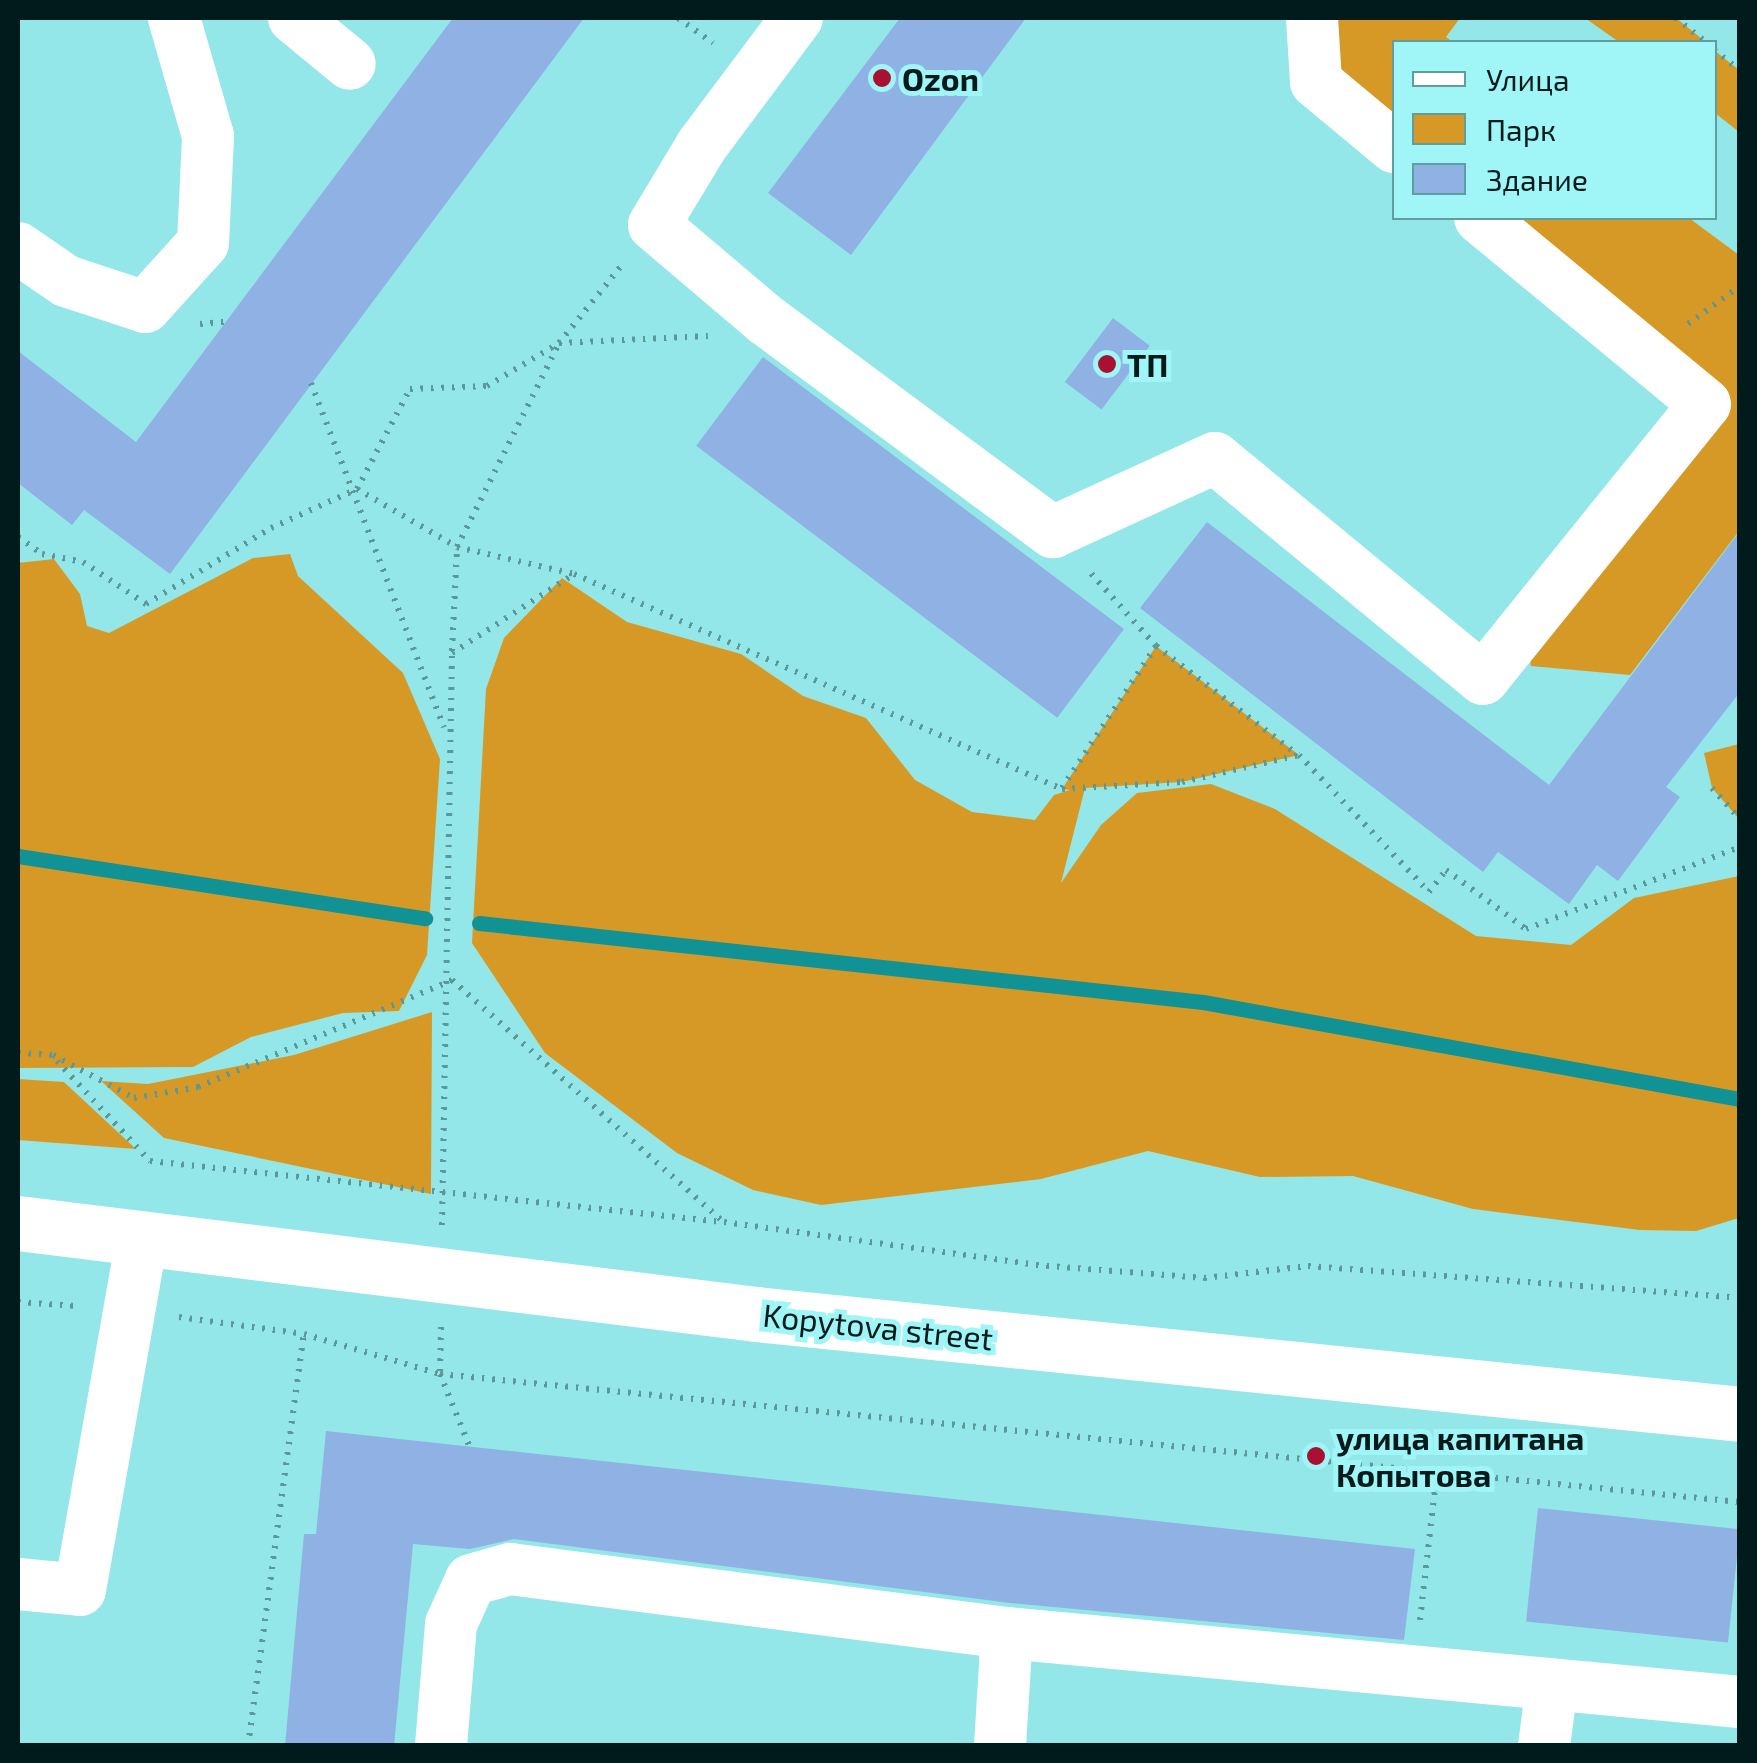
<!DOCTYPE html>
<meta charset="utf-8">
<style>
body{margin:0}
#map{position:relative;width:1757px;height:1763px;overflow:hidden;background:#93e7e9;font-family:"Exo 2",sans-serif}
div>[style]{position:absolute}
.green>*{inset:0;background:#d79925}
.stream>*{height:15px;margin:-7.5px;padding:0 7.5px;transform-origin:7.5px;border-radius:7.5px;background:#119295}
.building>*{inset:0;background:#8fb1e3;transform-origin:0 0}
.path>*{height:6px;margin-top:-3px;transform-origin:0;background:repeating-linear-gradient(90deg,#5b989a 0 2.5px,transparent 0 10.5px)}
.minor>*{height:52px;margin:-26px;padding:0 26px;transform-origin:26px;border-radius:26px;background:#fff}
.major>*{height:55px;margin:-27.5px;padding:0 27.5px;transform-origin:27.5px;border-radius:27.5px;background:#fff}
.dots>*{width:28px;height:28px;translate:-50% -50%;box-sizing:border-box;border:5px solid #a0f5f6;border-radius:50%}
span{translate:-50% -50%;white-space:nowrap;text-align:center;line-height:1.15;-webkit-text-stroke:10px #a0f5f6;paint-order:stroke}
.poi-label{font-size:32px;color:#011a1b;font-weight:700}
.left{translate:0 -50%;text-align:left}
.street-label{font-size:32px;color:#011a1b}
.frame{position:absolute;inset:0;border:20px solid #011a1b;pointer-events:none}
.legend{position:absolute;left:1392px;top:40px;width:325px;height:180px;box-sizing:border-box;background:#a0f5f6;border:2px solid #609d9e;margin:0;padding:12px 18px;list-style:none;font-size:30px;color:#011a1b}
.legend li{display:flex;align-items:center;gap:20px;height:50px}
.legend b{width:50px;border:2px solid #609d9e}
</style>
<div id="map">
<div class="green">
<i style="clip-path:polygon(1329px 18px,1460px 18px,1446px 37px,1453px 42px,1394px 42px,1394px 147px,1316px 82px)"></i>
<i style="clip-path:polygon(1585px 18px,1676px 18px,1706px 42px,1619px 42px)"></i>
<i style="clip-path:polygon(1714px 50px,1739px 70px,1739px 132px,1715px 113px)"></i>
<i style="clip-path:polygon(1480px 218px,1689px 218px,1739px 255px,1739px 531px,1630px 675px,1531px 666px,1526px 628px,1705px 404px)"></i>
<i style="clip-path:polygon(290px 554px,298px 576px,403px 673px,440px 759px,427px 955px,399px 1011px,343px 1013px,251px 1037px,193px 1067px,18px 1068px,18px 563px,54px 559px,80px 594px,87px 626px,109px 633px,253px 558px)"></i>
<i style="clip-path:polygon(562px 578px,627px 622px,741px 654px,803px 696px,866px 718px,915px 780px,972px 812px,1035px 820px,1054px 795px,1070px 790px,1062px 789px,1156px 646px,1299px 755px,1182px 782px,1085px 788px,1061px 883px,1101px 825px,1137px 793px,1211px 784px,1275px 809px,1476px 936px,1571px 945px,1634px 898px,1739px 876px,1739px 1218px,1696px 1231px,1640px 1230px,1473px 1209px,1353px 1176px,1260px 1177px,1148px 1151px,1041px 1179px,821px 1205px,753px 1190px,677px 1153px,545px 1053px,472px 943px,486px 689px,504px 638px)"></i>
<i style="clip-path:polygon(1739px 744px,1740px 744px,1739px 819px,1712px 788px,1704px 753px)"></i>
<i style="clip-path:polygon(432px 1012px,431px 1194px,164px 1138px,101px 1081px,148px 1084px,294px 1055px)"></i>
<i style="clip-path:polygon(18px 1079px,64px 1082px,136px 1149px,18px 1140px)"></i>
</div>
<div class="stream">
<i style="left:18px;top:856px;width:412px;rotate:8.7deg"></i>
<i style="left:479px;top:923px;width:728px;rotate:6.23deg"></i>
<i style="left:1203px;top:1002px;width:546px;rotate:10.24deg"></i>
</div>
<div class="building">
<i style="clip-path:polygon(453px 18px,584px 18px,170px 574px,84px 510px,72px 525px,18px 483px,18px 351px,136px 442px)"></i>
<i style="clip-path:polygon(900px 18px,1026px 18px,851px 255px,768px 193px)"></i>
<i style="left:1113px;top:318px;width:46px;height:80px;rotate:37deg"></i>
<i style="left:763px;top:357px;width:452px;height:111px;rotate:37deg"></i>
<i style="clip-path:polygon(1207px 522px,1549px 785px,1740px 531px,1740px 692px,1666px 787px,1680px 797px,1618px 881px,1597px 865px,1569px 904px,1498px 852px,1483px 872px,1140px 608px)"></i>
<i style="clip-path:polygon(326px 1431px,1415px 1549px,1404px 1640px,1010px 1603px,514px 1539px,470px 1549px,413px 1544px,394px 1746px,285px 1746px,304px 1534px,316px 1534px)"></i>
<i style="left:1538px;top:1508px;width:203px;height:114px;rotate:6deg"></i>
</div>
<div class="path">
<i style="left:678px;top:18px;width:43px;rotate:35.5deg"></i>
<i style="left:1676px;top:18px;width:38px;rotate:39deg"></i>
<i style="left:1714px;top:50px;width:33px;rotate:38deg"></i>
<i style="left:200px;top:324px;width:25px;rotate:-5deg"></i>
<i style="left:1688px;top:324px;width:64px;rotate:-36.2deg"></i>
<i style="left:311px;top:383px;width:369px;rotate:68.9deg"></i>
<i style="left:357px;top:489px;width:116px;rotate:30.1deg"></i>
<i style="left:457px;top:547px;width:120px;rotate:13deg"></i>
<i style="left:574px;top:574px;width:533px;rotate:23.78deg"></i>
<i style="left:1062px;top:789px;width:120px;rotate:-3.3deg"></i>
<i style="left:1182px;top:782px;width:120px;rotate:-13deg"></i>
<i style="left:1299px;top:755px;width:189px;rotate:46.5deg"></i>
<i style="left:1429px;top:892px;width:28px;rotate:-52deg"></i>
<i style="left:1446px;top:870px;width:99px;rotate:36.4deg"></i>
<i style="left:1526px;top:929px;width:229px;rotate:-21deg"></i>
<i style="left:18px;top:537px;width:29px;rotate:35deg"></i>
<i style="left:42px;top:554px;width:42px;rotate:11deg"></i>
<i style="left:83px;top:562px;width:76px;rotate:33.7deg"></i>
<i style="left:146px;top:604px;width:146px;rotate:-31.3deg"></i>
<i style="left:271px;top:528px;width:94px;rotate:-24.4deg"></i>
<i style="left:357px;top:489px;width:113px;rotate:-62.1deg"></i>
<i style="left:410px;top:389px;width:77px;rotate:-2.2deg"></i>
<i style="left:487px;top:386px;width:84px;rotate:-30.8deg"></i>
<i style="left:559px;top:343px;width:100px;rotate:-51.1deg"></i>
<i style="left:1156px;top:646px;width:179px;rotate:37.5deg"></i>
<i style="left:452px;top:651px;width:104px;rotate:-87.2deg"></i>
<i style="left:457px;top:547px;width:228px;rotate:-63.4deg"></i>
<i style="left:559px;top:343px;width:149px;rotate:-2.7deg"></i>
<i style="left:1062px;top:788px;width:170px;rotate:-56.5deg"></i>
<i style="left:1156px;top:646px;width:102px;rotate:-131.8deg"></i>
<i style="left:1712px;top:788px;width:42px;rotate:47.9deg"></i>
<i style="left:18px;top:1053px;width:35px;rotate:3deg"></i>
<i style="left:53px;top:1055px;width:92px;rotate:28deg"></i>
<i style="left:134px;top:1098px;width:65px;rotate:-9.8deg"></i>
<i style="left:198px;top:1087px;width:276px;rotate:-22.8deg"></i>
<i style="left:452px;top:980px;width:364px;rotate:41.7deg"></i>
<i style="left:724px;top:1222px;width:315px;rotate:7.8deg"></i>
<i style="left:1036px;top:1265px;width:169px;rotate:4.4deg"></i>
<i style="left:1204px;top:1278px;width:105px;rotate:-6.6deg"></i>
<i style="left:1308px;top:1266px;width:433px;rotate:4.2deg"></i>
<i style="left:57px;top:1061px;width:137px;rotate:47.1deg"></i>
<i style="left:150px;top:1161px;width:576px;rotate:6.08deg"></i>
<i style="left:442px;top:1225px;width:572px;rotate:-89deg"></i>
<i style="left:452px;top:653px;width:145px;rotate:-32.9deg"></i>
<i style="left:18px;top:1302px;width:59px;rotate:3.9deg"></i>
<i style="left:179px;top:1317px;width:126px;rotate:7.7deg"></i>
<i style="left:304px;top:1334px;width:142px;rotate:16.4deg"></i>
<i style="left:440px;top:1374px;width:1306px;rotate:5.62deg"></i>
<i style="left:441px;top:1327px;width:47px;rotate:91.2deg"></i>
<i style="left:440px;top:1374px;width:77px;rotate:67.8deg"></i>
<i style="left:1420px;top:1620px;width:150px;rotate:-83.5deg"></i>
<i style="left:248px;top:1746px;width:416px;rotate:-82.3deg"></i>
</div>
<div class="minor">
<i style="left:294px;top:18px;width:72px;rotate:39.4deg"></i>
<i style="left:797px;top:18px;width:159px;rotate:126.8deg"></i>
<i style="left:702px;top:145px;width:93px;rotate:121deg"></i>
<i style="left:654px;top:225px;width:147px;rotate:40.3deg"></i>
<i style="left:766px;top:320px;width:357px;rotate:36.5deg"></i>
<i style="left:1053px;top:532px;width:178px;rotate:-24.6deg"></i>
<i style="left:1215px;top:458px;width:347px;rotate:39.5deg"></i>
<i style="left:1483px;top:679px;width:353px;rotate:-51.1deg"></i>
<i style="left:1705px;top:404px;width:292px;rotate:-140.4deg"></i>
<i style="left:1312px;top:18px;width:64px;rotate:86.4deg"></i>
<i style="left:1316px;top:82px;width:102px;rotate:39.8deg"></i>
<i style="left:18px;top:248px;width:58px;rotate:34.5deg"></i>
<i style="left:66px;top:281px;width:83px;rotate:18.2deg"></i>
<i style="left:145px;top:307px;width:86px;rotate:-47.8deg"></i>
<i style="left:203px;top:243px;width:107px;rotate:-87.3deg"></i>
<i style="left:208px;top:136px;width:123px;rotate:-106.1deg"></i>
<i style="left:18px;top:1584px;width:62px;rotate:5.5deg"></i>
<i style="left:80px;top:1590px;width:358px;rotate:-80deg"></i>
<i style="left:441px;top:1746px;width:122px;rotate:-85.3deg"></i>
<i style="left:451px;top:1624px;width:48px;rotate:-65.6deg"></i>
<i style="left:471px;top:1580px;width:41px;rotate:-15.8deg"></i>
<i style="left:510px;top:1569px;width:501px;rotate:7.34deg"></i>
<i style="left:1007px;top:1633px;width:736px;rotate:5.38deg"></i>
<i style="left:1000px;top:1746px;width:113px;rotate:-86.5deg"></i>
<i style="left:1544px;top:1746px;width:62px;rotate:-82.5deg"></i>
</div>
<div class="major">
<i style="left:18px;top:1223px;width:744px;rotate:7.03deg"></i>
<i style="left:756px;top:1314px;width:989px;rotate:5.8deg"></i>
</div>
<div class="dots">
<i style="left:882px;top:78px;background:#a91133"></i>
<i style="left:1107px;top:364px;background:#a91133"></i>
<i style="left:1316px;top:1456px;background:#a91133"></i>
</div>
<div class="poi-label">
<span class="left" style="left:902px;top:78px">Ozon</span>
<span class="left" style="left:1127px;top:364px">ТП</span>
<span class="left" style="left:1336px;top:1456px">улица капитана<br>Копытова</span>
</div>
<div class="street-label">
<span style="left:878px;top:1326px;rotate:6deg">Kopytova street</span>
</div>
<div class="frame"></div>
<ul class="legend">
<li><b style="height:12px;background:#fff"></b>Улица</li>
<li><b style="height:28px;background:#d79925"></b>Парк</li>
<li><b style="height:28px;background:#8fb1e3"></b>Здание</li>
</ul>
</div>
